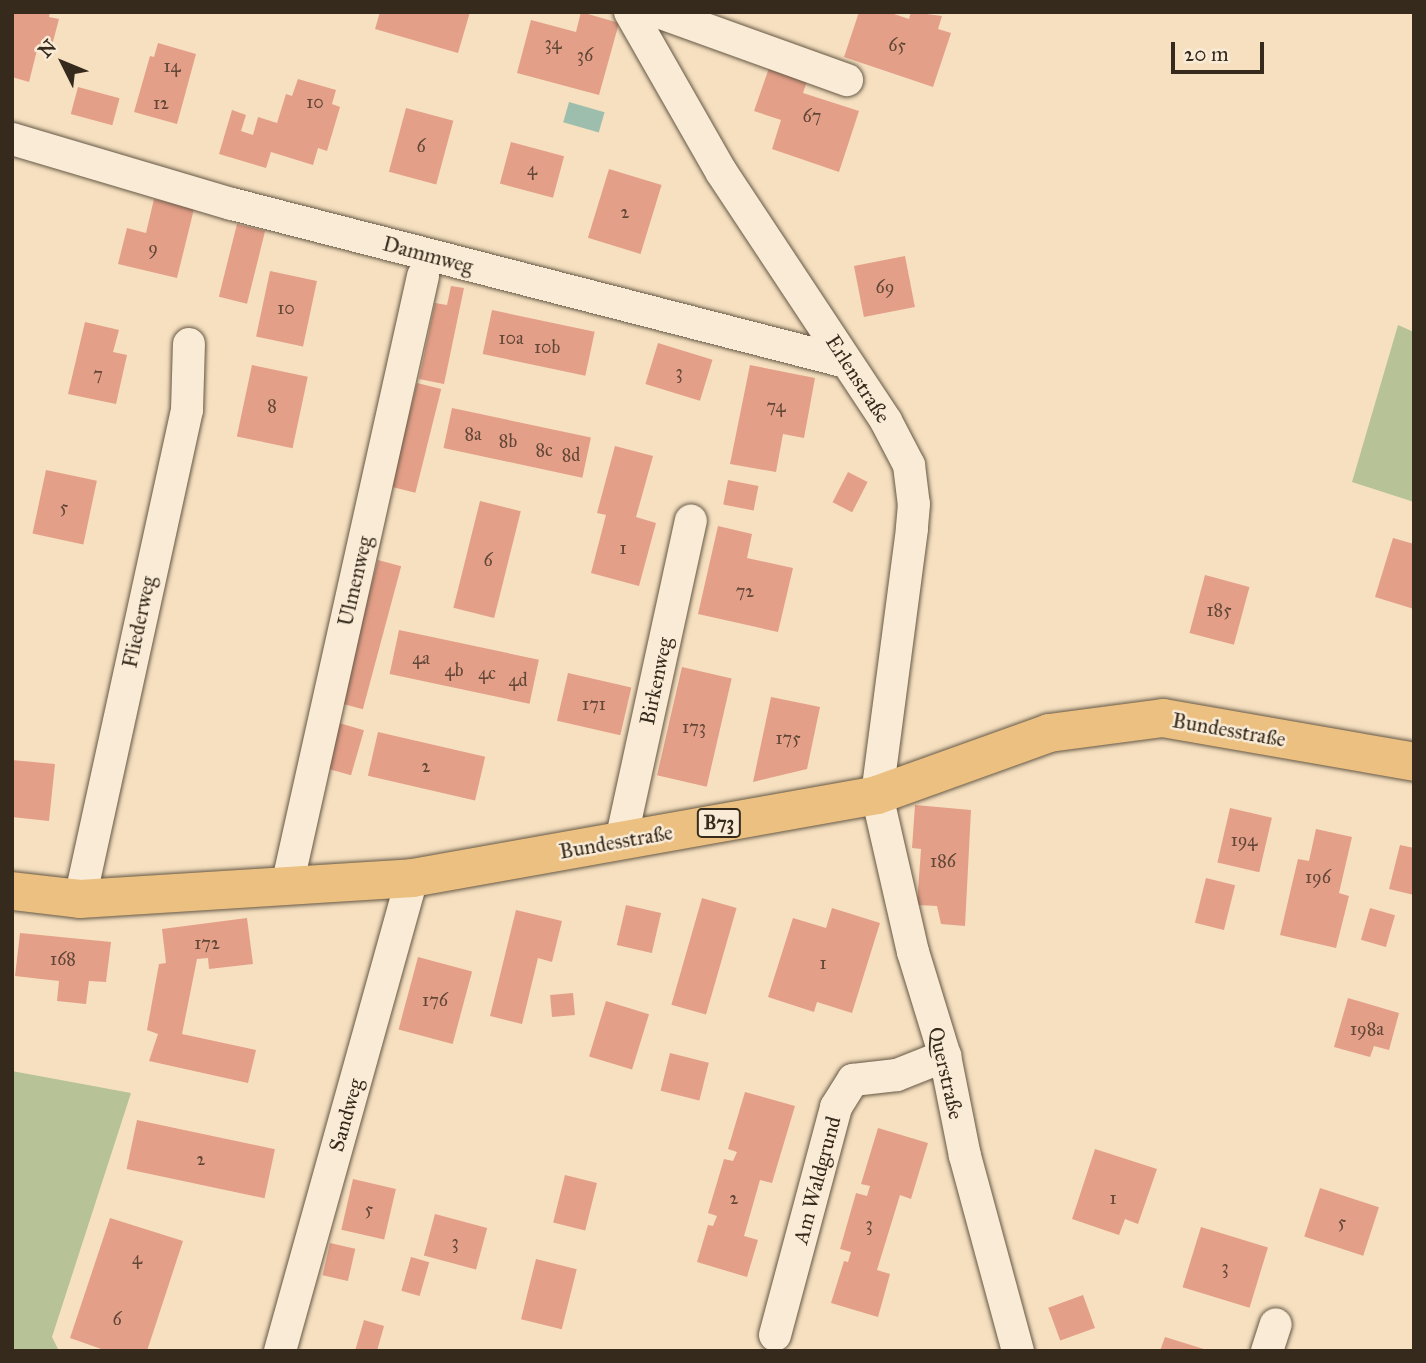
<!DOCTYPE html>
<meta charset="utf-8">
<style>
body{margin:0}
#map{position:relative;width:1426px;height:1363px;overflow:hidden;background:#f6e0c0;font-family:"IM FELL Great Primer",serif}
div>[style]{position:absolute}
.green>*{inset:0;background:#b7c397}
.water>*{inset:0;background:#9dbead;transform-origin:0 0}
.building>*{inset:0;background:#e49f88;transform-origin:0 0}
.roads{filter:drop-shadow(0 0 2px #665845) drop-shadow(0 0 2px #665845)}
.minor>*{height:32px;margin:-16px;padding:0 16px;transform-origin:16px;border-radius:16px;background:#f9ebd6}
.major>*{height:38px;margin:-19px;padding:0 19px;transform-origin:19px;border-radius:19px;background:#ebc080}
span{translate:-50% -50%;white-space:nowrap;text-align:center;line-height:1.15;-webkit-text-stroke:5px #f9ebd6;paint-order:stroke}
.number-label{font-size:18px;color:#624737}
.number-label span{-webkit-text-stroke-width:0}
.shield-label span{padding:2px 5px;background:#f9ebd6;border:2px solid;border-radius:5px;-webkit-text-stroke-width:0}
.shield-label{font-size:19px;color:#362a1c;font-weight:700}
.street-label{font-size:21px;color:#362a1c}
.frame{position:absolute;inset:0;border:14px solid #362a1c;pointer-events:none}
.north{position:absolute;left:28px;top:28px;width:70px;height:70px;-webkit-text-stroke:5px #f9ebd6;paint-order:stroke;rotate:313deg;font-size:19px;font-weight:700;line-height:28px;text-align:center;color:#362a1c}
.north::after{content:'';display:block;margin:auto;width:24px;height:32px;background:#362a1c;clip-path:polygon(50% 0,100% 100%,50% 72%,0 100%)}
.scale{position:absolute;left:1171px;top:42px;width:93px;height:32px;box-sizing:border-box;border:4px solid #362a1c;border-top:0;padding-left:9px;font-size:21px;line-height:24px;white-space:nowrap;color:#362a1c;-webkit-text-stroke:5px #f9ebd6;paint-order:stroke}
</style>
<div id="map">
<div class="green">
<i style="clip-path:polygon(1398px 325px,1414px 332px,1414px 502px,1352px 482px)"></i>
<i style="clip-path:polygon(12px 1071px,131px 1093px,52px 1337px,59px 1351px,12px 1351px)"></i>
</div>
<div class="water">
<i style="left:569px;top:102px;width:37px;height:21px;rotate:16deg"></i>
</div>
<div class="building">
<i style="clip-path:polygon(12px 12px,50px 12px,49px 17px,59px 19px,50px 53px,37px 50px,29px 82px,12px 77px)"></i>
<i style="clip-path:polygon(380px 12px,470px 12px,458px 53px,375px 29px)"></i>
<i style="clip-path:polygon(581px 12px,619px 23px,599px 95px,517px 73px,531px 20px,576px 32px)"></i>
<i style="clip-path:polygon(859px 12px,888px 12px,909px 19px,911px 12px,942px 16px,938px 29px,951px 33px,933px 87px,844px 57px)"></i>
<i style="clip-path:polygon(158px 43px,196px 54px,177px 124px,134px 112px,150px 56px,154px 57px)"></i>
<i style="clip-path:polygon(769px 68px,807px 81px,803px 93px,859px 111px,839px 172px,772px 149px,781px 120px,754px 111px)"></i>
<i style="clip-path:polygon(298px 79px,336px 90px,332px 104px,340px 107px,327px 151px,318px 148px,313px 165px,271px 152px,266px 168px,219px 154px,232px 110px,246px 115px,241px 131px,253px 135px,258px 117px,277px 123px,286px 94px,292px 96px)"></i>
<i style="left:78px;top:87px;width:43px;height:28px;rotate:15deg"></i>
<i style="left:406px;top:108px;width:49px;height:66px;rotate:15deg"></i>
<i style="left:511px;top:142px;width:55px;height:43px;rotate:15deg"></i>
<i style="left:609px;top:169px;width:55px;height:72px;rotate:17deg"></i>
<i style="clip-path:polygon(154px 199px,194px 209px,177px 278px,118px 264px,127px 228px,146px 233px)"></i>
<i style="left:237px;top:224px;width:29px;height:75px;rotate:14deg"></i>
<i style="left:905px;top:256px;width:52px;height:52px;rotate:79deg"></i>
<i style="left:270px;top:271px;width:48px;height:67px;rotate:12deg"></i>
<i style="clip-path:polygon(451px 286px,464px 288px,444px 384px,419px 379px,435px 303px,447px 305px)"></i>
<i style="left:492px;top:310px;width:105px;height:45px;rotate:12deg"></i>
<i style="clip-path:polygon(85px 322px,119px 330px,113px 352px,127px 355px,116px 404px,68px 394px)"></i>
<i style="left:658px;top:343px;width:57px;height:43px;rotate:17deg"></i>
<i style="left:252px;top:365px;width:57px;height:73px;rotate:12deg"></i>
<i style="clip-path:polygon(750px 365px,815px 378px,804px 438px,783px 434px,776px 472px,730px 464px)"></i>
<i style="left:417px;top:383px;width:25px;height:107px;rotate:14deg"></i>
<i style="left:452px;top:408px;width:142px;height:41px;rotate:12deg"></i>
<i style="clip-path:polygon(615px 446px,653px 456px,636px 517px,656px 523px,639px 586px,591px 573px,606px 515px,597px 513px)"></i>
<i style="left:46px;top:470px;width:52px;height:65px;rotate:12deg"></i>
<i style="left:848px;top:472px;width:22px;height:34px;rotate:27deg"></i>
<i style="left:728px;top:480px;width:31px;height:25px;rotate:11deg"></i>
<i style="left:480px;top:501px;width:42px;height:110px;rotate:14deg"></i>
<i style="clip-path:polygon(718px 526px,752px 534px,747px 558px,793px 568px,778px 632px,698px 614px)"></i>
<i style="clip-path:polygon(1393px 538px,1414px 544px,1414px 609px,1375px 597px)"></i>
<i style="left:378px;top:560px;width:24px;height:148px;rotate:15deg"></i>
<i style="left:1205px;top:575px;width:46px;height:60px;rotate:15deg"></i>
<i style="left:399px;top:630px;width:143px;height:45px;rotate:12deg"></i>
<i style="left:682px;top:667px;width:51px;height:111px;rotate:13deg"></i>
<i style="left:568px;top:673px;width:65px;height:49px;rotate:13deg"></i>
<i style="clip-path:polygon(771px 697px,820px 707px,807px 769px,753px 782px)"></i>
<i style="left:339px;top:723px;width:26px;height:47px;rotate:16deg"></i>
<i style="left:378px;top:732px;width:110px;height:45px;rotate:13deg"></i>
<i style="clip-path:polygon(12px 760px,55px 764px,49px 821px,12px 817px)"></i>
<i style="clip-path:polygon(915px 805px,971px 810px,965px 926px,941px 924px,937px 906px,917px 905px,921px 849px,912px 848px)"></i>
<i style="left:1230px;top:808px;width:43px;height:56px;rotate:13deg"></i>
<i style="clip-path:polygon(1316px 829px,1352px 837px,1339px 893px,1349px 896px,1336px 948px,1280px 935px,1298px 859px,1309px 861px)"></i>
<i style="clip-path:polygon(1400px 845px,1414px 848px,1414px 895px,1389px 889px)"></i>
<i style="left:1206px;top:878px;width:30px;height:46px;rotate:14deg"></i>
<i style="left:702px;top:898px;width:36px;height:111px;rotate:16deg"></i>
<i style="left:626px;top:905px;width:36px;height:41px;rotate:13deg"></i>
<i style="clip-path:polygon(832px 908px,880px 923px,852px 1013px,817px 1002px,814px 1012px,768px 997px,793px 918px,826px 928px)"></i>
<i style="left:1370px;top:908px;width:26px;height:33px;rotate:16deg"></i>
<i style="clip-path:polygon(516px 910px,562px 921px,552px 962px,538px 958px,522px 1024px,490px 1016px)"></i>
<i style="clip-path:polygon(247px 918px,253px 964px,209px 969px,208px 958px,197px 959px,182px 1034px,256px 1050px,248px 1083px,149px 1061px,158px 1034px,147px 1030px,159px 964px,166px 963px,162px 929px)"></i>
<i style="clip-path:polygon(20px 933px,111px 942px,106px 982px,89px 981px,86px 1004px,57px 1001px,59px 981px,15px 976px)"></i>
<i style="left:418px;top:957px;width:56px;height:75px;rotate:15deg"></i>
<i style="left:573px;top:993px;width:22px;height:23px;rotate:85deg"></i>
<i style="clip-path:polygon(1348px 998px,1399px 1013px,1389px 1050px,1374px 1046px,1370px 1057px,1334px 1047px)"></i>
<i style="left:606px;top:1001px;width:45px;height:58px;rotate:17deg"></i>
<i style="left:670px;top:1053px;width:40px;height:39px;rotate:14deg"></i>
<i style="clip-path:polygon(745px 1092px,795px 1106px,772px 1183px,760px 1180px,744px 1236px,758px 1240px,747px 1277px,697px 1262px,708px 1225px,713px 1226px,717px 1216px,708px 1213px,724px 1159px,733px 1161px,737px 1152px,728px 1149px)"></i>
<i style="left:137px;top:1120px;width:141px;height:50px;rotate:12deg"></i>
<i style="clip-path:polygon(878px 1128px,928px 1143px,911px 1199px,900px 1195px,877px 1270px,890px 1274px,878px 1317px,831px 1303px,844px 1261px,848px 1262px,851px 1252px,840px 1249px,856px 1193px,867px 1196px,870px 1186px,861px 1184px)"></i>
<i style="clip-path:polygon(1095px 1149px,1157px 1169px,1138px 1224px,1125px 1219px,1119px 1235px,1072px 1219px)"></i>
<i style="left:565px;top:1175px;width:33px;height:49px;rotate:14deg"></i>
<i style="left:353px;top:1179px;width:44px;height:52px;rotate:13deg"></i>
<i style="left:1320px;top:1188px;width:62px;height:51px;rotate:18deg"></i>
<i style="left:435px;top:1214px;width:54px;height:43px;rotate:15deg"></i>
<i style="clip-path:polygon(110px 1218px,183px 1241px,147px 1351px,107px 1351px,70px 1338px)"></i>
<i style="left:1201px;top:1227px;width:70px;height:63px;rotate:17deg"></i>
<i style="left:330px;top:1243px;width:26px;height:33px;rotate:13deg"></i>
<i style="left:411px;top:1257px;width:19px;height:35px;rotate:16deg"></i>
<i style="left:536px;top:1259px;width:42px;height:62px;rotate:14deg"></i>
<i style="left:1083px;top:1295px;width:35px;height:37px;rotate:70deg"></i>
<i style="clip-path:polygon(364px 1320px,384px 1326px,377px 1351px,355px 1351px)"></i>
<i style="clip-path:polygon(1165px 1337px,1207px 1350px,1207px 1351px,1160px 1351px)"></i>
</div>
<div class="roads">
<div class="minor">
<i style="left:630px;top:12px;width:185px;rotate:60.3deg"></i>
<i style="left:722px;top:173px;width:297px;rotate:56.5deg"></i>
<i style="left:886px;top:421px;width:50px;rotate:62.4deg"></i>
<i style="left:909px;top:465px;width:39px;rotate:83deg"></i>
<i style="left:914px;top:504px;width:25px;rotate:95deg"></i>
<i style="left:912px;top:529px;width:268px;rotate:97.5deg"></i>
<i style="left:877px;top:795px;width:161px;rotate:77.1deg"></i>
<i style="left:913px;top:952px;width:109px;rotate:72.9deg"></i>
<i style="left:945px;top:1056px;width:102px;rotate:78.7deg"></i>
<i style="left:965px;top:1156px;width:202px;rotate:74.8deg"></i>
<i style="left:658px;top:12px;width:201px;rotate:19.8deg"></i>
<i style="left:12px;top:139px;width:229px;rotate:16.5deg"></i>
<i style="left:232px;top:204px;width:634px;rotate:14.43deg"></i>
<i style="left:621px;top:841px;width:328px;rotate:-77.7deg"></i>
<i style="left:287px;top:886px;width:625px;rotate:-77.43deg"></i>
<i style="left:80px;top:899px;width:501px;rotate:-77.66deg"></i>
<i style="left:187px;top:410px;width:66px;rotate:-88.3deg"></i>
<i style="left:775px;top:1335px;width:236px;rotate:-75deg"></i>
<i style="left:836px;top:1107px;width:32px;rotate:-58deg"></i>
<i style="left:853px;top:1080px;width:44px;rotate:-6.5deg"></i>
<i style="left:897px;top:1075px;width:52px;rotate:-21.6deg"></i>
<i style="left:280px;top:1351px;width:491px;rotate:-74.4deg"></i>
<i style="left:1267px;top:1351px;width:28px;rotate:-72deg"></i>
</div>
<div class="major">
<i style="left:12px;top:891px;width:68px;rotate:6.7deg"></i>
<i style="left:80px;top:899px;width:333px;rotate:-3.6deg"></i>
<i style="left:412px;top:878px;width:472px;rotate:-10.1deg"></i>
<i style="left:877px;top:795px;width:183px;rotate:-19.8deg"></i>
<i style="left:1049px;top:733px;width:115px;rotate:-7.5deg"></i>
<i style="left:1163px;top:718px;width:255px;rotate:9.9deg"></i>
</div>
</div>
<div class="number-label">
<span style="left:553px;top:43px">34</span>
<span style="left:897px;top:45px">65</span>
<span style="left:585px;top:55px">36</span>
<span style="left:172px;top:66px">14</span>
<span style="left:315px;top:102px">10</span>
<span style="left:161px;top:103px">12</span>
<span style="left:812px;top:116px">67</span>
<span style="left:421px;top:146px">6</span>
<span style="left:532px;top:169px">4</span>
<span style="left:625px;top:212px">2</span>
<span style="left:153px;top:248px">9</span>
<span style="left:885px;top:287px">69</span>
<span style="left:286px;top:308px">10</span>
<span style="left:511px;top:338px">10a</span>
<span style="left:547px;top:347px">10b</span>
<span style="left:679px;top:372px">3</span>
<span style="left:98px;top:374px">7</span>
<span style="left:272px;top:406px">8</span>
<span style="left:776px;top:406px">74</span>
<span style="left:473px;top:434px">8a</span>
<span style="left:508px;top:441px">8b</span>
<span style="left:544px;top:450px">8c</span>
<span style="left:571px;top:455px">8d</span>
<span style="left:64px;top:507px">5</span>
<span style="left:623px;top:548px">1</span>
<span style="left:488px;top:560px">6</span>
<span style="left:745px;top:591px">72</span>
<span style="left:1219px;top:610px">185</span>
<span style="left:421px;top:658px">4a</span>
<span style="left:454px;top:670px">4b</span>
<span style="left:487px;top:673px">4c</span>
<span style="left:518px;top:680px">4d</span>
<span style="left:594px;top:704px">171</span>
<span style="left:694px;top:727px">173</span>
<span style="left:788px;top:738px">175</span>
<span style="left:426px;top:766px">2</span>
<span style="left:1244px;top:840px">194</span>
<span style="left:943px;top:861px">186</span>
<span style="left:1318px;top:877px">196</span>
<span style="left:207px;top:943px">172</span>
<span style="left:63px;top:959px">168</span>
<span style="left:823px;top:963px">1</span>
<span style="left:435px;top:1000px">176</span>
<span style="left:1367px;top:1029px">198a</span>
<span style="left:201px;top:1159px">2</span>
<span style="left:734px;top:1198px">2</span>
<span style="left:1113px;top:1198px">1</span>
<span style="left:369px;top:1209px">5</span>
<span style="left:1342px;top:1222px">5</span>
<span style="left:869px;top:1224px">3</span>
<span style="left:455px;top:1242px">3</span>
<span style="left:137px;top:1258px">4</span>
<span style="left:1225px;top:1267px">3</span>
<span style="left:117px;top:1319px">6</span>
</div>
<div class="shield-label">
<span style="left:719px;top:823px">B73</span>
</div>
<div class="street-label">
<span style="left:428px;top:255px;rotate:15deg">Dammweg</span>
<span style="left:858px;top:379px;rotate:57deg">Erlenstraße</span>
<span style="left:355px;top:581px;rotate:-77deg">Ulmenweg</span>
<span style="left:139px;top:622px;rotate:-78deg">Fliederweg</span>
<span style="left:656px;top:681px;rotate:-78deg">Birkenweg</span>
<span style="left:1229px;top:730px;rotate:10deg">Bundesstraße</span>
<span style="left:616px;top:842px;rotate:-10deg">Bundesstraße</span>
<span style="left:946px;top:1073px;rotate:77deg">Querstraße</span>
<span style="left:346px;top:1115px;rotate:-74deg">Sandweg</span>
<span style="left:817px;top:1180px;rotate:-75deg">Am Waldgrund</span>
</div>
<div class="frame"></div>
<div class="north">N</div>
<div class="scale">20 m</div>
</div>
